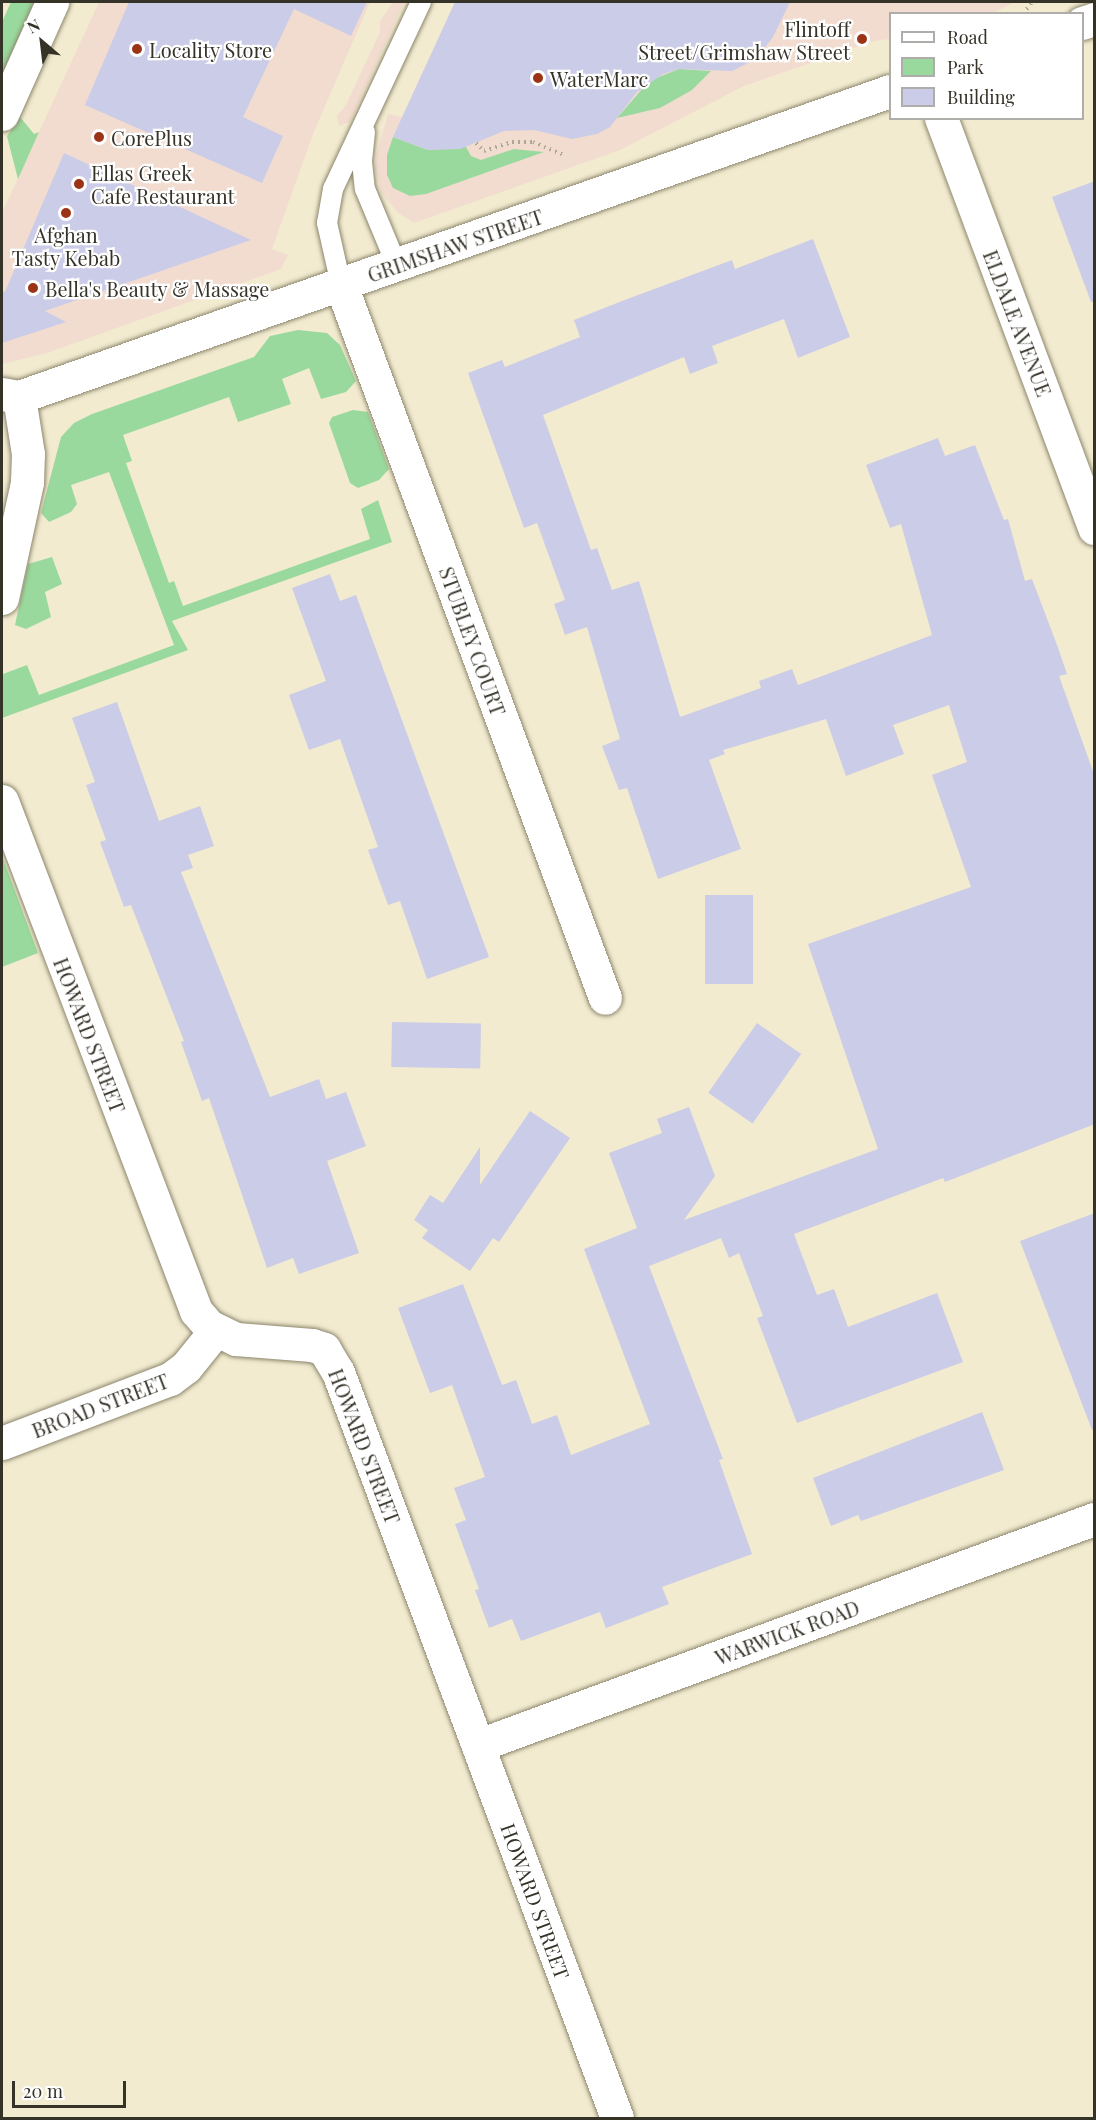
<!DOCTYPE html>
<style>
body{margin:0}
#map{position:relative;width:1096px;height:2120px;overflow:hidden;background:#f2ebd0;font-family:"Playfair Display",serif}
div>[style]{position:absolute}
.commercial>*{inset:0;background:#f2dccf}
.green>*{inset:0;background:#9ad99d}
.building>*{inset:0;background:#cbcce7;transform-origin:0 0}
.path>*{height:4px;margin-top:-2px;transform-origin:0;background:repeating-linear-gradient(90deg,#aea893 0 1.5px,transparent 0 6px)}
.roads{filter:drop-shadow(0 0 2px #8c866d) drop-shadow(0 0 2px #8c866d)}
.service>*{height:20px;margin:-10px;padding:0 10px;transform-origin:10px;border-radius:10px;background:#fff}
.minor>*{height:33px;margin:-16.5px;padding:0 16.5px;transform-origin:16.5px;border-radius:16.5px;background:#fff}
.tertiary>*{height:33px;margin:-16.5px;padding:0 16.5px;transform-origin:16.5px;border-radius:16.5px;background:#fff}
.secondary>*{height:33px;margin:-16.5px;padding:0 16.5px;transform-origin:16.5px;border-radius:16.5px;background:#fff}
.dots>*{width:16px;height:16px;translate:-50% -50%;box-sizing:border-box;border:3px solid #fff;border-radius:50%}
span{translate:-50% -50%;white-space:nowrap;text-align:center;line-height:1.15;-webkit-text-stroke:4.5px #fff;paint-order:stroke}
.poi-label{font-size:20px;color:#353228}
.right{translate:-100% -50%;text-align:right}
.left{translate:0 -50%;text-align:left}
.street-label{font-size:20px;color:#353228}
.frame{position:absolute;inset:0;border:3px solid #353228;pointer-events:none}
.legend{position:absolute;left:889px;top:12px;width:195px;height:108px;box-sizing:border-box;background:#fff;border:2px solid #aeada9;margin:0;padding:8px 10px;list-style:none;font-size:18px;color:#353228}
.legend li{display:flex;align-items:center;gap:12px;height:30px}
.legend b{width:30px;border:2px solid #aeada9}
.north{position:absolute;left:12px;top:12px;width:60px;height:60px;-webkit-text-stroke:4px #fff;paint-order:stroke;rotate:332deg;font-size:16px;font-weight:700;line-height:24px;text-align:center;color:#353228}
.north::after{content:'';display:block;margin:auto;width:21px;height:27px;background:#353228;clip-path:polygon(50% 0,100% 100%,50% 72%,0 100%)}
.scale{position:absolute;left:12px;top:2081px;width:114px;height:27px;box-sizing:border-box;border:3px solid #353228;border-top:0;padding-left:8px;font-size:18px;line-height:21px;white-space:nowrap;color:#353228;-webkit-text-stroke:4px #fff;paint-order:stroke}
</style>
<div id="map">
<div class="commercial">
<i style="clip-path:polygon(99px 2px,370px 2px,313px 134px,272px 249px,288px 255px,281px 269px,47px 353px,2px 364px,2px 212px,18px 179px,7px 136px,20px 117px,34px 134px,39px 132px)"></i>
<i style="clip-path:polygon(393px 2px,404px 2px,350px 122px,339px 126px,337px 116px,346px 105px,380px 32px,380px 21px)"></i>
<i style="clip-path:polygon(455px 2px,1015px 2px,993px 13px,890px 14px,890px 39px,874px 41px,744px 86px,620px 150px,414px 223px,397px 212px,382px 193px,375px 169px,376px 155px,388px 114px,402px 117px)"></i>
</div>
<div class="green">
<i style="clip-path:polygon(11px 2px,41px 2px,2px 87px,2px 22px)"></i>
<i style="clip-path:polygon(679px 69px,711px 71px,692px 90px,660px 108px,617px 118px,649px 81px)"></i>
<i style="clip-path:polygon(20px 117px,34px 134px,39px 132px,18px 179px,7px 136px)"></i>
<i style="clip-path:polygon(393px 137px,428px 150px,466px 147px,471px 156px,481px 160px,514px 149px,544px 152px,426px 194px,410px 196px,393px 188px,387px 175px,387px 155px)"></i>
<i style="clip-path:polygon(298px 330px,327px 333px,340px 345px,356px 381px,346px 392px,321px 399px,309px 368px,282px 379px,291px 404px,238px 422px,229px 397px,123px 435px,132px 461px,126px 463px,169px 583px,174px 581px,183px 606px,370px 539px,361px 509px,378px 500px,392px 542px,172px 621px,188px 650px,2px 718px,3px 674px,27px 665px,39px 695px,174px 645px,109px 472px,71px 485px,77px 504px,71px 512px,49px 522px,41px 513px,61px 437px,74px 423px,92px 414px,254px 357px,270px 336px)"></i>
<i style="clip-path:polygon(353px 410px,368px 412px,389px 469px,379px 480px,358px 488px,350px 483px,329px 423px,332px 417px)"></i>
<i style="clip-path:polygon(52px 557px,62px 584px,45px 592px,51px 617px,26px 629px,15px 625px,28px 564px)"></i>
<i style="clip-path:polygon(2px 856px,38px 953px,2px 967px)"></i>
</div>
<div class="building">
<i style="clip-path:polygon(129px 2px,367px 2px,351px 36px,294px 9px,243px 117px,283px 136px,262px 183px,85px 105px)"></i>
<i style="clip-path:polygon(455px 2px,790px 2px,773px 37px,756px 59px,732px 71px,679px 69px,663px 74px,637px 92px,610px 127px,597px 134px,572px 139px,534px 130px,504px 131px,460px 149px,428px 150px,393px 137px)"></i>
<i style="clip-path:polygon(64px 153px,251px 240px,45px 311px,66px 322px,2px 343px,2px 290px,5px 292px)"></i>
<i style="clip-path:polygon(1095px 181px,1095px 301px,1091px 302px,1052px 197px)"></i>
<i style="clip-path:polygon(813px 239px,850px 337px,798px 358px,784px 319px,712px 346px,718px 363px,690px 374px,684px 357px,543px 415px,591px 550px,597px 548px,612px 590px,639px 581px,680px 717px,761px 688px,759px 681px,792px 669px,798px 685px,932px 635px,901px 524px,890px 528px,866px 465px,938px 438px,945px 456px,975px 445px,1004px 520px,1008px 519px,1025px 581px,1032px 579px,1057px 645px,1067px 674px,1059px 676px,1095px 777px,1095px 1124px,945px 1182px,943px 1178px,794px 1234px,817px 1295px,834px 1289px,848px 1327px,937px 1293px,963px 1362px,797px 1423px,757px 1318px,763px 1316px,739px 1253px,729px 1258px,721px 1238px,649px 1266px,723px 1459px,719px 1460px,752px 1554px,662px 1587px,669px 1604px,606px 1628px,600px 1612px,521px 1641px,512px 1619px,489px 1628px,475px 1590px,479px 1589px,455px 1524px,466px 1520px,454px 1488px,485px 1477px,452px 1385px,430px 1393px,398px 1308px,463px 1284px,502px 1385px,516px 1380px,532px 1424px,557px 1415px,571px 1455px,650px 1424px,584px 1249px,637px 1228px,609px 1153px,662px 1133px,657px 1119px,689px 1107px,715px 1176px,684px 1220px,878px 1149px,808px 944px,971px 887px,932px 775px,967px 762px,949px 705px,893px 725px,904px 754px,846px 776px,826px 719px,723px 750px,725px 754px,709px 760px,741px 849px,658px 879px,627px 788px,619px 790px,602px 746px,620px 739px,587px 627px,565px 635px,554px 604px,565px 600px,537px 523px,524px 528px,468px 373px,502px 360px,505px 367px,580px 337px,574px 320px,622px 301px,732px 260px,735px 269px)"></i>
<i style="clip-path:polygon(330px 574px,340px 601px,356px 595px,489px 957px,427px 979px,400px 901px,388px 905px,368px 850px,378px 847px,340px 739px,309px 750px,289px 695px,326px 681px,292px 588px)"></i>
<i style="clip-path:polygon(117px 702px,159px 821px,200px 806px,214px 846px,188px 855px,193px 868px,181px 872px,270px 1097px,319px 1079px,326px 1099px,346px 1092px,366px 1146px,327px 1161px,359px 1253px,299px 1274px,293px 1258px,267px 1268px,209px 1098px,202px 1101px,181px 1042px,184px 1041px,131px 905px,124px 907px,100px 842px,106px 840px,86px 785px,95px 782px,72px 718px)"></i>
<i style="left:705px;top:895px;width:48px;height:89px"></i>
<i style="left:392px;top:1022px;width:89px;height:45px;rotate:1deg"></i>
<i style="left:757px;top:1023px;width:54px;height:85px;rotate:35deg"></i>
<i style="clip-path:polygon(530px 1111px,570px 1138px,499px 1242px,493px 1238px,470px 1271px,422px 1238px,428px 1230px,414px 1220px,430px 1195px,443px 1203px,480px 1147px,480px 1185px)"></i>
<i style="clip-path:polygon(1095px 1213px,1095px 1429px,1092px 1430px,1020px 1241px)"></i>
<i style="clip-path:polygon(982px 1412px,1004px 1470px,861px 1521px,858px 1515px,831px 1526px,813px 1478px)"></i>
</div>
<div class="path">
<i style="left:1023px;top:14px;width:15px;rotate:-53deg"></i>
<i style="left:476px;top:143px;width:11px;rotate:45deg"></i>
<i style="left:484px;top:151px;width:29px;rotate:-18deg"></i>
<i style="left:512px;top:142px;width:21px"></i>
<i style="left:533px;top:142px;width:33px;rotate:23deg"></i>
</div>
<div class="roads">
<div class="service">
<i style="left:365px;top:132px;width:30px;rotate:96deg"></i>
<i style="left:362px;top:162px;width:27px;rotate:84deg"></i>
<i style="left:365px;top:189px;width:83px;rotate:67.4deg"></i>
<i style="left:341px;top:285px;width:64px;rotate:-102.7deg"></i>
<i style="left:327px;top:223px;width:35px;rotate:-80deg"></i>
<i style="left:333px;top:189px;width:207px;rotate:-64.8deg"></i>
</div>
<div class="minor">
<i style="left:941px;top:118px;width:438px;rotate:69.5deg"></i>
<i style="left:341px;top:285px;width:760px;rotate:69.68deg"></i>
<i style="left:2px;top:598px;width:119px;rotate:-77.8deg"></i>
<i style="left:27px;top:482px;width:28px;rotate:-88deg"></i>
<i style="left:28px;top:454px;width:58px;rotate:-99deg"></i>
<i style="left:2px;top:801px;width:546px;rotate:69.17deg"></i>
<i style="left:196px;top:1311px;width:20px;rotate:49deg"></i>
<i style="left:209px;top:1326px;width:30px;rotate:26deg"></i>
<i style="left:236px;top:1339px;width:76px;rotate:4.5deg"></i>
<i style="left:312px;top:1345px;width:13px;rotate:18deg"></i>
<i style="left:324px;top:1349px;width:27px;rotate:59deg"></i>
<i style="left:338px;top:1372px;width:796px;rotate:69.49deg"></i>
<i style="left:2px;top:1443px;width:180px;rotate:-20.9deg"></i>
<i style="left:170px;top:1379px;width:20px;rotate:-37deg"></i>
<i style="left:186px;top:1367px;width:48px;rotate:-51deg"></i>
<i style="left:479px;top:1745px;width:655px;rotate:-20.18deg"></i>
</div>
<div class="tertiary">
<i style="left:2px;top:114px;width:123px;rotate:-65.9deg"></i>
</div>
<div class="secondary">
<i style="left:1082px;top:23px;width:13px;rotate:-18deg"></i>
<i style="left:2px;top:394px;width:17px;rotate:10deg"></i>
<i style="left:19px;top:397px;width:923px;rotate:-19.36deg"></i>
</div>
</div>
<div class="dots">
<i style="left:862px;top:39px;background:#9b3416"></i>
<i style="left:137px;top:49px;background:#9b3416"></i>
<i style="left:538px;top:78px;background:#9b3416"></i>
<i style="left:99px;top:137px;background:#9b3416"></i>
<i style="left:79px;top:184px;background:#9b3416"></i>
<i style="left:66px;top:213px;background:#9b3416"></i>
<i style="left:33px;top:288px;background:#9b3416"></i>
</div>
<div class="poi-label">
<span class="right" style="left:850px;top:40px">Flintoff<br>Street/Grimshaw Street</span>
<span class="left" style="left:149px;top:49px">Locality Store</span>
<span class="left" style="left:550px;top:78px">WaterMarc</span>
<span class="left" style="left:111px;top:137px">CorePlus</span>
<span class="left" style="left:91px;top:184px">Ellas Greek<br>Cafe Restaurant</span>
<span style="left:66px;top:246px">Afghan<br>Tasty Kebab</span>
<span class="left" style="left:45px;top:288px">Bella's Beauty &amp; Massage</span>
</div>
<div class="street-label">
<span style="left:455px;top:245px;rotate:-19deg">GRIMSHAW STREET</span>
<span style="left:1018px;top:323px;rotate:69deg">ELDALE AVENUE</span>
<span style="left:473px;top:641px;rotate:70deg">STUBLEY COURT</span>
<span style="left:90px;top:1035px;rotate:69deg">HOWARD STREET</span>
<span style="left:100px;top:1405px;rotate:-21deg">BROAD STREET</span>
<span style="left:365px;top:1446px;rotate:69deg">HOWARD STREET</span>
<span style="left:787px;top:1632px;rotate:-20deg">WARWICK ROAD</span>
<span style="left:536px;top:1901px;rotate:70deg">HOWARD STREET</span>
</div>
<div class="frame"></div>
<ul class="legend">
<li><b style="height:8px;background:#fff"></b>Road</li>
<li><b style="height:16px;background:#9ad99d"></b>Park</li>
<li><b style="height:16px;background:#cbcce7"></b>Building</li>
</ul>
<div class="north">N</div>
<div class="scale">20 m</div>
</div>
